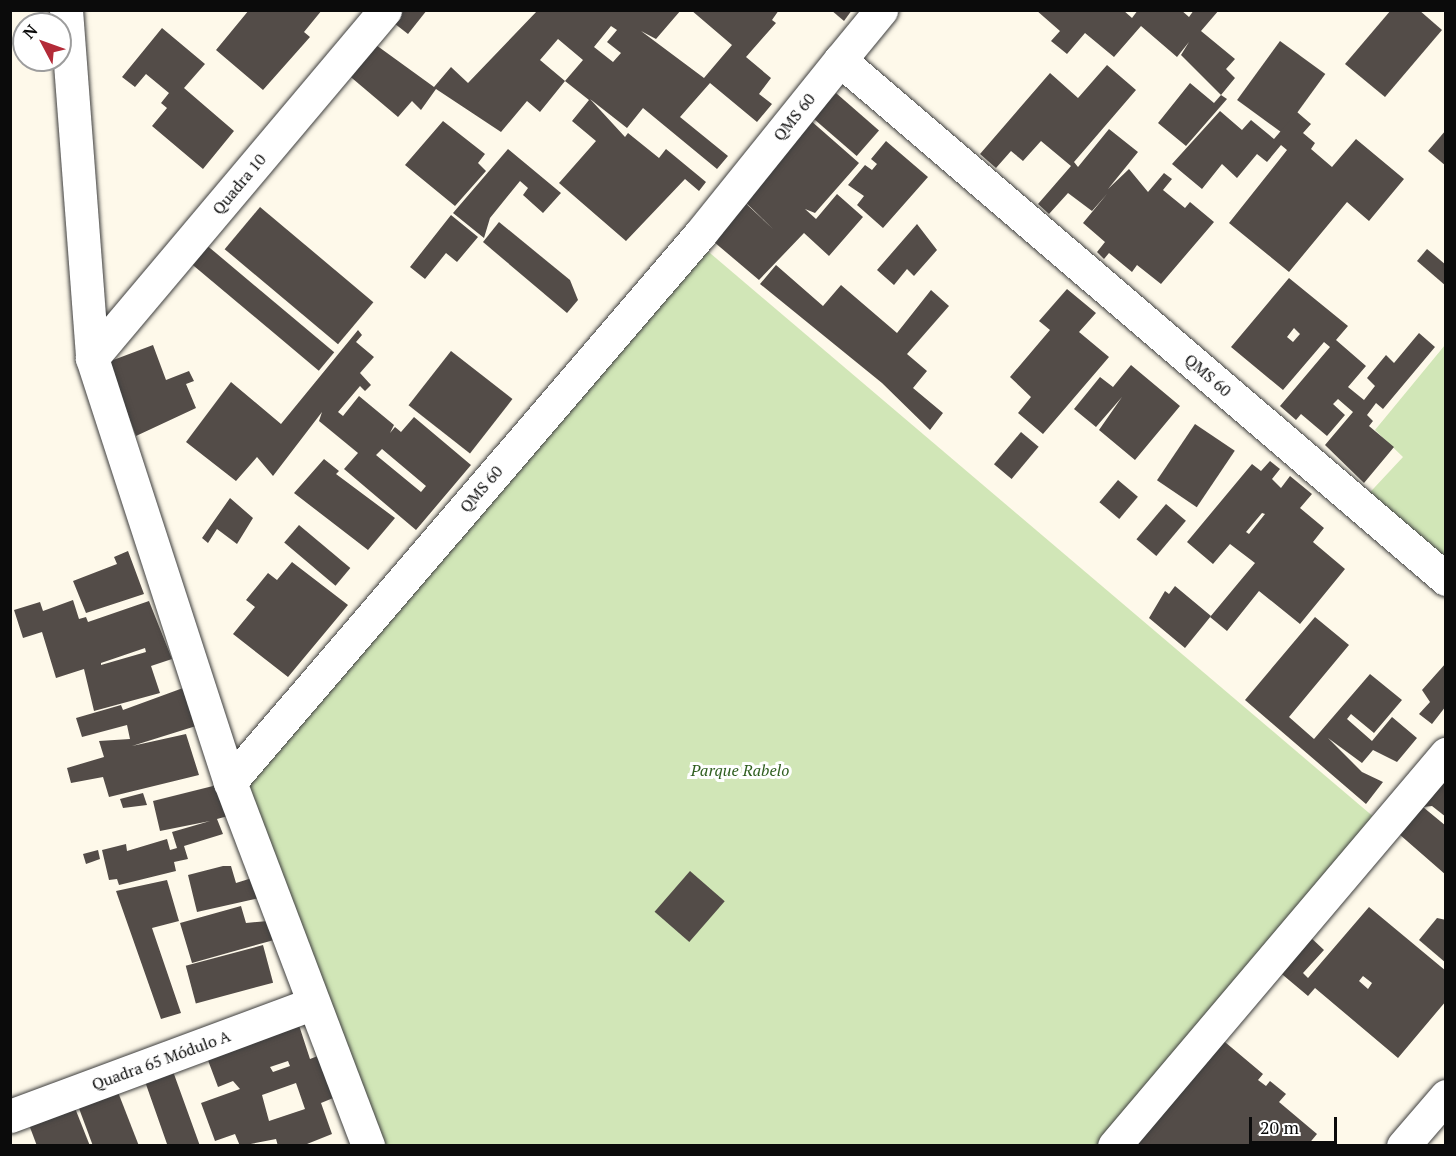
<!DOCTYPE html>
<meta charset="utf-8">
<style>
body{margin:0}
#map{position:relative;width:1456px;height:1156px;overflow:hidden;background:#fef9ea;font-family:"PT Serif",serif}
div>[style]{position:absolute}
.green>*{inset:0;background:#d1e6b7}
.building>*{inset:0;background:#534c48;transform-origin:0 0}
.roads{filter:drop-shadow(0 0 2px #3e3e3e) drop-shadow(0 0 2px #3e3e3e)}
.minor>*{height:33px;margin:-16.5px;padding:0 16.5px;transform-origin:16.5px;border-radius:16.5px;background:#fff}
.tertiary>*{height:33px;margin:-16.5px;padding:0 16.5px;transform-origin:16.5px;border-radius:16.5px;background:#fff}
span{translate:-50% -50%;white-space:nowrap;text-align:center;line-height:1.15;-webkit-text-stroke:6px #fff;paint-order:stroke}
.street-label{font-size:16px;color:#0b0b0b}
.park-label{font-size:16px;color:#305f20;font-style:italic}
.frame{position:absolute;inset:0;border:12px solid #0b0b0b;pointer-events:none}
.north{position:absolute;left:12px;top:12px;width:60px;height:60px;box-sizing:border-box;background:#fff;border:2px solid #9d9d9d;border-radius:50%;rotate:311deg;font-size:16px;font-weight:700;line-height:24px;text-align:center;color:#0b0b0b}
.north::after{content:'';display:block;margin:auto;width:21px;height:27px;background:#b32b38;clip-path:polygon(50% 0,100% 100%,50% 72%,0 100%)}
.scale{position:absolute;left:1249px;top:1117px;width:88px;height:27px;box-sizing:border-box;border:3px solid #0b0b0b;border-top:0;padding-left:8px;font-size:18px;line-height:21px;white-space:nowrap;color:#0b0b0b;-webkit-text-stroke:4px #fff;paint-order:stroke}
</style>
<div id="map">
<div class="green">
<i style="clip-path:polygon(697px 242px,1382px 824px,1101px 1145px,385px 1146px,237px 784px)"></i>
<i style="clip-path:polygon(1445px 345px,1445px 554px,1435px 566px,1360px 503px,1403px 457px,1375px 430px)"></i>
</div>
<div class="building">
<i style="clip-path:polygon(249px 10px,322px 10px,304px 32px,310px 37px,263px 90px,216px 50px)"></i>
<i style="clip-path:polygon(398px 10px,427px 10px,408px 34px,390px 20px)"></i>
<i style="clip-path:polygon(evenodd,538px 10px,681px 10px,656px 39px,641px 31px,704px 78px,732px 45px,691px 10px,779px 10px,772px 20px,776px 23px,746px 57px,771px 78px,759px 94px,772px 104px,757px 122px,710px 83px,680px 117px,728px 156px,717px 169px,643px 108px,627px 128px,590px 99px,625px 137px,628px 133px,659px 158px,666px 149px,706px 182px,699px 191px,685px 179px,626px 241px,559px 183px,596px 141px,572px 121px,589px 100px,565px 81px,583px 60px,558px 39px,540px 60px,565px 81px,540px 112px,527px 101px,501px 132px,436px 89px,421px 110px,412px 101px,398px 117px,346px 73px,376px 45px,434px 87px,451px 67px,468px 83px,538px 10px,611px 26px,617px 30px,607px 42px,621px 53px,613px 62px,594px 47px,611px 26px)"></i>
<i style="clip-path:polygon(831px 10px,852px 10px,844px 21px)"></i>
<i style="clip-path:polygon(1036px 10px,1123px 10px,1132px 18px,1138px 10px,1181px 10px,1189px 17px,1194px 10px,1219px 10px,1201px 31px,1235px 59px,1226px 69px,1235px 78px,1221px 95px,1181px 55px,1189px 42px,1177px 57px,1141px 26px,1114px 57px,1085px 33px,1067px 54px,1051px 41px,1060px 31px)"></i>
<i style="clip-path:polygon(1391px 10px,1419px 10px,1442px 30px,1385px 97px,1345px 64px)"></i>
<i style="clip-path:polygon(162px 28px,205px 64px,184px 88px,234px 131px,203px 169px,152px 126px,167px 108px,161px 103px,169px 93px,146px 74px,135px 87px,122px 77px)"></i>
<i style="left:1280px;top:41px;width:56px;height:73px;rotate:36deg"></i>
<i style="clip-path:polygon(1107px 65px,1136px 90px,1074px 162px,1078px 167px,1109px 129px,1138px 152px,1108px 189px,1129px 169px,1148px 192px,1164px 173px,1172px 179px,1163px 190px,1185px 208px,1190px 202px,1214px 222px,1161px 284px,1137px 265px,1132px 272px,1109px 253px,1104px 259px,1097px 252px,1105px 242px,1083px 223px,1107px 194px,1092px 211px,1068px 193px,1049px 214px,1038px 204px,1071px 166px,1041px 141px,1023px 161px,1011px 151px,996px 168px,980px 154px,1050px 73px,1078px 98px)"></i>
<i style="clip-path:polygon(1190px 83px,1214px 103px,1221px 95px,1227px 99px,1186px 146px,1158px 123px)"></i>
<i style="left:836px;top:93px;width:57px;height:34px;rotate:41deg"></i>
<i style="clip-path:polygon(1220px 111px,1242px 130px,1251px 120px,1274px 139px,1297px 112px,1311px 124px,1303px 133px,1315px 143px,1311px 149px,1332px 167px,1356px 139px,1404px 179px,1369px 221px,1347px 202px,1289px 272px,1229px 223px,1287px 150px,1281px 145px,1267px 162px,1257px 154px,1237px 178px,1222px 164px,1202px 189px,1172px 164px)"></i>
<i style="clip-path:polygon(810px 120px,859px 163px,815px 213px,805px 209px,816px 219px,837px 194px,863px 217px,829px 256px,804px 233px,759px 280px,707px 236px,740px 198px,773px 229px,737px 194px)"></i>
<i style="clip-path:polygon(443px 121px,485px 154px,478px 163px,486px 171px,455px 206px,405px 165px)"></i>
<i style="clip-path:polygon(1446px 130px,1446px 166px,1428px 151px)"></i>
<i style="clip-path:polygon(886px 141px,928px 177px,883px 228px,857px 205px,864px 196px,848px 185px,865px 165px,872px 170px,877px 164px,871px 159px)"></i>
<i style="clip-path:polygon(508px 149px,561px 193px,543px 213px,523px 195px,528px 188px,520px 181px,490px 218px,484px 238px,453px 213px)"></i>
<i style="left:260px;top:207px;width:148px;height:55px;rotate:40deg"></i>
<i style="clip-path:polygon(451px 215px,478px 237px,457px 262px,446px 253px,425px 279px,410px 267px)"></i>
<i style="clip-path:polygon(499px 222px,570px 280px,578px 300px,567px 313px,483px 242px)"></i>
<i style="clip-path:polygon(917px 224px,937px 250px,914px 276px,907px 269px,894px 285px,877px 270px)"></i>
<i style="left:204px;top:243px;width:170px;height:24px;rotate:40deg"></i>
<i style="clip-path:polygon(1427px 249px,1446px 265px,1446px 286px,1417px 261px)"></i>
<i style="clip-path:polygon(776px 265px,823px 306px,841px 285px,897px 333px,931px 290px,949px 306px,907px 354px,927px 371px,913px 388px,943px 413px,930px 430px,882px 383px,760px 284px)"></i>
<i style="clip-path:polygon(evenodd,1289px 278px,1348px 326px,1336px 340px,1366px 366px,1348px 387px,1364px 400px,1375px 386px,1367px 378px,1386px 355px,1394px 363px,1419px 333px,1435px 347px,1383px 409px,1376px 403px,1367px 415px,1373px 421px,1369px 426px,1394px 447px,1364px 483px,1325px 445px,1353px 412px,1338px 399px,1333px 404px,1345px 415px,1327px 436px,1301px 414px,1296px 420px,1280px 406px,1330px 347px,1324px 342px,1283px 390px,1231px 347px,1289px 278px,1294px 328px,1300px 334px,1293px 342px,1287px 337px,1294px 328px)"></i>
<i style="clip-path:polygon(1067px 289px,1096px 313px,1079px 332px,1109px 357px,1043px 434px,1018px 413px,1031px 397px,1010px 377px,1050px 330px,1039px 321px)"></i>
<i style="clip-path:polygon(evenodd,358px 330px,362px 335px,356px 342px,374px 357px,360px 373px,371px 385px,365px 391px,360px 386px,338px 412px,343px 416px,359px 396px,394px 425px,390px 433px,395px 427px,401px 432px,414px 417px,471px 465px,416px 530px,344px 469px,358px 453px,319px 421px,322px 412px,273px 476px,257px 457px,236px 481px,186px 442px,231px 382px,281px 424px,358px 330px,382px 449px,426px 486px,421px 492px,376px 455px,382px 449px)"></i>
<i style="clip-path:polygon(153px 345px,166px 380px,189px 371px,194px 381px,186px 384px,196px 408px,136px 436px,108px 362px)"></i>
<i style="left:451px;top:351px;width:78px;height:69px;rotate:38deg"></i>
<i style="clip-path:polygon(1131px 365px,1180px 406px,1135px 460px,1099px 430px,1122px 397px,1096px 427px,1074px 409px,1100px 377px,1113px 387px)"></i>
<i style="left:1195px;top:424px;width:48px;height:68px;rotate:34deg"></i>
<i style="left:1021px;top:432px;width:23px;height:42px;rotate:40deg"></i>
<i style="clip-path:polygon(324px 459px,339px 471px,336px 474px,395px 518px,368px 550px,294px 493px)"></i>
<i style="clip-path:polygon(evenodd,1270px 461px,1280px 469px,1272px 479px,1281px 488px,1290px 476px,1312px 494px,1300px 508px,1324px 528px,1313px 542px,1345px 569px,1300px 624px,1259px 591px,1227px 631px,1210px 617px,1255px 563px,1230px 544px,1213px 564px,1187px 542px,1252px 464px,1261px 471px,1270px 461px,1262px 513px,1265px 514px,1249px 534px,1246px 532px,1262px 513px)"></i>
<i style="left:1118px;top:480px;width:26px;height:29px;rotate:40deg"></i>
<i style="clip-path:polygon(230px 498px,253px 518px,237px 544px,217px 529px,208px 543px,202px 538px)"></i>
<i style="left:1166px;top:504px;width:26px;height:46px;rotate:40deg"></i>
<i style="left:299px;top:525px;width:67px;height:23px;rotate:40deg"></i>
<i style="clip-path:polygon(128px 551px,144px 594px,86px 613px,73px 581px,117px 564px,114px 557px)"></i>
<i style="clip-path:polygon(292px 562px,348px 605px,288px 677px,233px 634px,255px 607px,246px 600px,268px 573px,277px 580px)"></i>
<i style="clip-path:polygon(1175px 586px,1211px 616px,1185px 648px,1149px 618px,1165px 591px,1169px 594px)"></i>
<i style="clip-path:polygon(evenodd,73px 600px,79px 619px,86px 617px,88px 622px,149px 601px,172px 659px,151px 666px,160px 693px,94px 711px,84px 669px,56px 678px,42px 632px,23px 638px,14px 610px,40px 602px,43px 611px,73px 600px,145px 648px,146px 652px,101px 665px,101px 663px,145px 648px)"></i>
<i style="clip-path:polygon(1315px 617px,1349px 645px,1289px 717px,1314px 739px,1370px 674px,1402px 700px,1374px 733px,1351px 714px,1347px 719px,1372px 741px,1392px 717px,1417px 738px,1397px 762px,1373px 750px,1362px 763px,1328px 738px,1362px 772px,1383px 782px,1366px 804px,1245px 700px)"></i>
<i style="clip-path:polygon(1446px 663px,1446px 706px,1432px 724px,1419px 714px,1430px 702px,1422px 690px)"></i>
<i style="clip-path:polygon(183px 688px,196px 726px,132px 746px,186px 734px,199px 775px,109px 797px,103px 777px,71px 783px,67px 768px,104px 757px,99px 741px,130px 739px,127px 725px,82px 737px,76px 718px,121px 705px,123px 710px)"></i>
<i style="clip-path:polygon(1446px 774px,1446px 817px,1432px 806px,1423px 807px,1446px 826px,1446px 875px,1399px 834px)"></i>
<i style="clip-path:polygon(217px 785px,228px 816px,217px 819px,223px 834px,184px 846px,188px 859px,174px 862px,176px 871px,119px 885px,117px 879px,109px 880px,102px 850px,126px 844px,127px 851px,167px 839px,170px 850px,177px 848px,172px 832px,210px 821px,160px 831px,153px 801px)"></i>
<i style="clip-path:polygon(143px 793px,147px 805px,123px 808px,120px 799px)"></i>
<i style="clip-path:polygon(98px 850px,100px 859px,86px 864px,83px 854px)"></i>
<i style="clip-path:polygon(223px 866px,231px 866px,236px 883px,252px 878px,259px 898px,197px 912px,188px 875px)"></i>
<i style="left:690px;top:871px;width:46px;height:54px;rotate:41deg"></i>
<i style="clip-path:polygon(167px 880px,179px 921px,152px 928px,181px 1013px,161px 1019px,116px 891px)"></i>
<i style="clip-path:polygon(241px 906px,246px 923px,268px 921px,274px 940px,192px 963px,180px 923px)"></i>
<i style="clip-path:polygon(evenodd,1369px 907px,1446px 971px,1446px 1001px,1398px 1058px,1315px 988px,1308px 996px,1277px 970px,1308px 935px,1324px 950px,1303px 973px,1308px 978px,1369px 907px,1363px 976px,1372px 983px,1368px 989px,1359px 981px,1363px 976px)"></i>
<i style="clip-path:polygon(1437px 918px,1446px 920px,1446px 963px,1419px 940px)"></i>
<i style="left:263px;top:945px;width:39px;height:80px;rotate:75deg"></i>
<i style="clip-path:polygon(evenodd,296px 1016px,310px 1059px,323px 1054px,338px 1096px,321px 1103px,332px 1134px,302px 1146px,278px 1146px,276px 1139px,240px 1146px,235px 1134px,215px 1141px,201px 1103px,240px 1089px,233px 1081px,218px 1087px,206px 1055px,296px 1016px,288px 1061px,290px 1066px,273px 1072px,270px 1067px,288px 1061px,296px 1016px,296px 1083px,305px 1109px,269px 1121px,262px 1095px,296px 1083px)"></i>
<i style="clip-path:polygon(1219px 1037px,1263px 1074px,1258px 1080px,1266px 1086px,1270px 1081px,1286px 1094px,1279px 1102px,1317px 1134px,1307px 1146px,1125px 1146px)"></i>
<i style="clip-path:polygon(170px 1063px,200px 1146px,163px 1146px,167px 1144px,142px 1073px)"></i>
<i style="clip-path:polygon(116px 1087px,139px 1146px,93px 1146px,77px 1103px)"></i>
<i style="clip-path:polygon(71px 1098px,90px 1146px,37px 1146px,28px 1122px)"></i>
</div>
<div class="roads">
<div class="minor">
<i style="left:66px;top:10px;width:349px;rotate:85.7deg"></i>
<i style="left:92px;top:358px;width:446px;rotate:72deg"></i>
<i style="left:230px;top:782px;width:389px;rotate:69.2deg"></i>
<i style="left:840px;top:60px;width:65px;rotate:-50.6deg"></i>
<i style="left:92px;top:358px;width:455px;rotate:-49.9deg"></i>
<i style="left:230px;top:782px;width:722px;rotate:-49.38deg"></i>
<i style="left:700px;top:234px;width:223px;rotate:-51.2deg"></i>
<i style="left:840px;top:60px;width:798px;rotate:40.58deg"></i>
<i style="left:10px;top:1116px;width:321px;rotate:-20.4deg"></i>
<i style="left:1403px;top:1146px;width:66px;rotate:-49.3deg"></i>
</div>
<div class="tertiary">
<i style="left:1114px;top:1146px;width:514px;rotate:-49.74deg"></i>
</div>
</div>
<div class="street-label">
<span style="left:794px;top:117px;rotate:-51deg">QMS 60</span>
<span style="left:239px;top:184px;rotate:-50deg">Quadra 10</span>
<span style="left:1208px;top:375px;rotate:41deg">QMS 60</span>
<span style="left:481px;top:489px;rotate:-49deg">QMS 60</span>
<span style="left:161px;top:1060px;rotate:-20deg">Quadra 65 Módulo A</span>
</div>
<div class="park-label">
<span style="left:740px;top:770px">Parque Rabelo</span>
</div>
<div class="frame"></div>
<div class="north">N</div>
<div class="scale">20 m</div>
</div>
